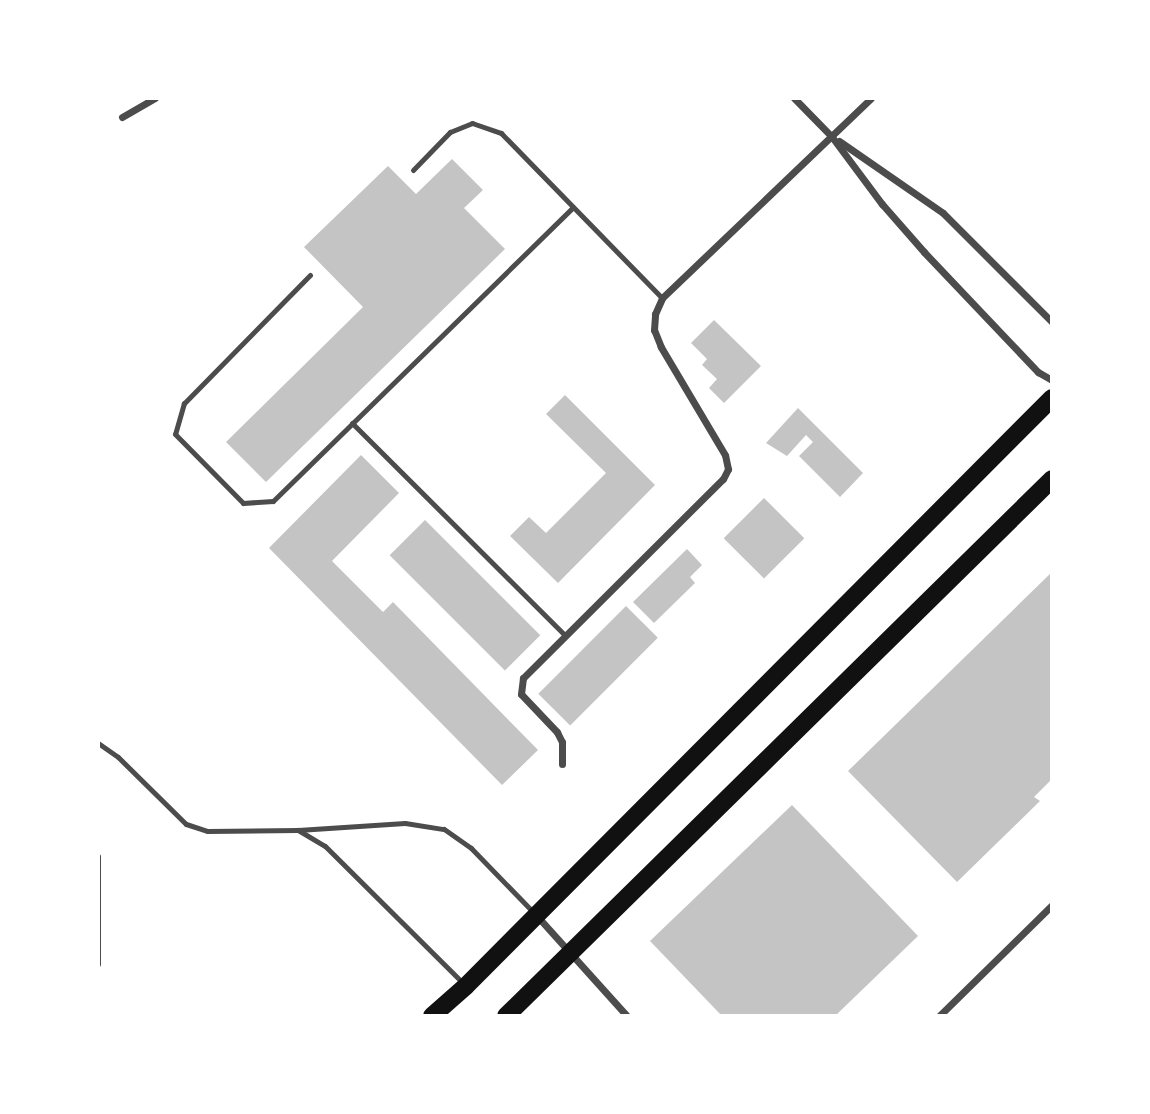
<!DOCTYPE html>
<style>
body{margin:0}
#map{position:relative;width:1150px;height:1114px;overflow:hidden;background:#fff;font-family:Lato,sans-serif}
div>[style]{position:absolute}
.building>*{inset:0;background:#c4c4c4;transform-origin:0 0}
.service>*{height:5px;margin:-2.5px;padding:0 2.5px;transform-origin:2.5px;border-radius:2.5px;background:#4c4c4c}
.minor>*{height:7px;margin:-3.5px;padding:0 3.5px;transform-origin:3.5px;border-radius:3.5px;background:#4c4c4c}
.primary>*{height:18px;margin:-9px;padding:0 9px;transform-origin:9px;border-radius:9px;background:#111}
span{translate:-50% -50%;white-space:nowrap;text-align:center;line-height:1.15;-webkit-text-stroke:5px #fff;paint-order:stroke}
.frame{position:absolute;inset:0;border:100px solid #fff;pointer-events:none}
</style>
<div id="map">
<div class="building">
<i style="clip-path:polygon(452px 159px,483px 190px,464px 208px,505px 249px,266px 482px,226px 442px,363px 307px,304px 247px,388px 166px,416px 194px)"></i>
<i style="clip-path:polygon(714px 320px,761px 366px,724px 403px,709px 388px,717px 379px,702px 365px,707px 359px,691px 343px)"></i>
<i style="clip-path:polygon(565px 395px,655px 485px,558px 583px,510px 536px,529px 517px,546px 533px,606px 473px,546px 414px)"></i>
<i style="clip-path:polygon(798px 408px,863px 473px,840px 497px,799px 456px,813px 442px,806px 435px,787px 456px,766px 443px)"></i>
<i style="clip-path:polygon(361px 455px,399px 493px,332px 561px,383px 612px,393px 602px,538px 750px,502px 785px,269px 548px)"></i>
<i style="left:764px;top:498px;width:57px;height:57px;rotate:45deg"></i>
<i style="left:425px;top:520px;width:163px;height:50px;rotate:45deg"></i>
<i style="clip-path:polygon(687px 549px,702px 565px,690px 577px,695px 583px,654px 623px,633px 602px)"></i>
<i style="clip-path:polygon(1052px 572px,1052px 779px,1034px 797px,1040px 801px,957px 882px,848px 771px)"></i>
<i style="left:626px;top:606px;width:45px;height:124px;rotate:45deg"></i>
<i style="clip-path:polygon(792px 805px,918px 936px,835px 1016px,722px 1016px,650px 941px)"></i>
</div>
<div class="service">
<i style="left:413px;top:170px;width:53px;rotate:-45.8deg"></i>
<i style="left:450px;top:132px;width:24px;rotate:-22deg"></i>
<i style="left:472px;top:123px;width:31px;rotate:19deg"></i>
<i style="left:501px;top:133px;width:231px;rotate:45.7deg"></i>
<i style="left:310px;top:275px;width:180px;rotate:134.5deg"></i>
<i style="left:184px;top:403px;width:32px;rotate:106deg"></i>
<i style="left:175px;top:434px;width:97px;rotate:45.4deg"></i>
<i style="left:243px;top:503px;width:30px;rotate:-4deg"></i>
<i style="left:273px;top:501px;width:420px;rotate:-44.4deg"></i>
<i style="left:352px;top:423px;width:301px;rotate:44.9deg"></i>
<i style="left:98px;top:743px;width:24px;rotate:35deg"></i>
<i style="left:118px;top:757px;width:95px;rotate:44.6deg"></i>
<i style="left:186px;top:824px;width:22px;rotate:18deg"></i>
<i style="left:207px;top:831px;width:91px;rotate:-0.6deg"></i>
<i style="left:298px;top:830px;width:31px;rotate:31deg"></i>
<i style="left:325px;top:846px;width:194px;rotate:44.8deg"></i>
<i style="left:298px;top:830px;width:107px;rotate:-3.7deg"></i>
<i style="left:405px;top:823px;width:39px;rotate:9deg"></i>
<i style="left:444px;top:829px;width:33px;rotate:35deg"></i>
<i style="left:471px;top:848px;width:91px;rotate:45.9deg"></i>
<i style="left:98px;top:856px;width:108px;rotate:90deg"></i>
</div>
<div class="minor">
<i style="left:794px;top:98px;width:54px;rotate:45.7deg"></i>
<i style="left:832px;top:137px;width:84px;rotate:53.3deg"></i>
<i style="left:882px;top:204px;width:64px;rotate:48.8deg"></i>
<i style="left:924px;top:252px;width:166px;rotate:46.5deg"></i>
<i style="left:1038px;top:372px;width:16px;rotate:30deg"></i>
<i style="left:122px;top:117px;width:38px;rotate:-30deg"></i>
<i style="left:839px;top:141px;width:126px;rotate:34.7deg"></i>
<i style="left:943px;top:213px;width:154px;rotate:45deg"></i>
<i style="left:562px;top:764px;width:22px;rotate:-90deg"></i>
<i style="left:562px;top:742px;width:11px;rotate:-117deg"></i>
<i style="left:557px;top:732px;width:52px;rotate:-133.5deg"></i>
<i style="left:521px;top:694px;width:16px;rotate:-83deg"></i>
<i style="left:523px;top:678px;width:282px;rotate:-44.9deg"></i>
<i style="left:723px;top:479px;width:11px;rotate:-63deg"></i>
<i style="left:728px;top:469px;width:14px;rotate:-102deg"></i>
<i style="left:725px;top:455px;width:126px;rotate:-120.7deg"></i>
<i style="left:661px;top:347px;width:18px;rotate:-112deg"></i>
<i style="left:654px;top:330px;width:16px;rotate:-86deg"></i>
<i style="left:655px;top:314px;width:17px;rotate:-66deg"></i>
<i style="left:662px;top:298px;width:289px;rotate:-43.7deg"></i>
<i style="left:537px;top:916px;width:135px;rotate:48deg"></i>
<i style="left:939px;top:1016px;width:158px;rotate:-44.5deg"></i>
</div>
<div class="primary">
<i style="left:432px;top:1016px;width:45px;rotate:-41.4deg"></i>
<i style="left:466px;top:986px;width:830px;rotate:-45.1deg"></i>
<i style="left:506px;top:1016px;width:766px;rotate:-44.52deg"></i>
</div>
<div class="frame"></div>
</div>
